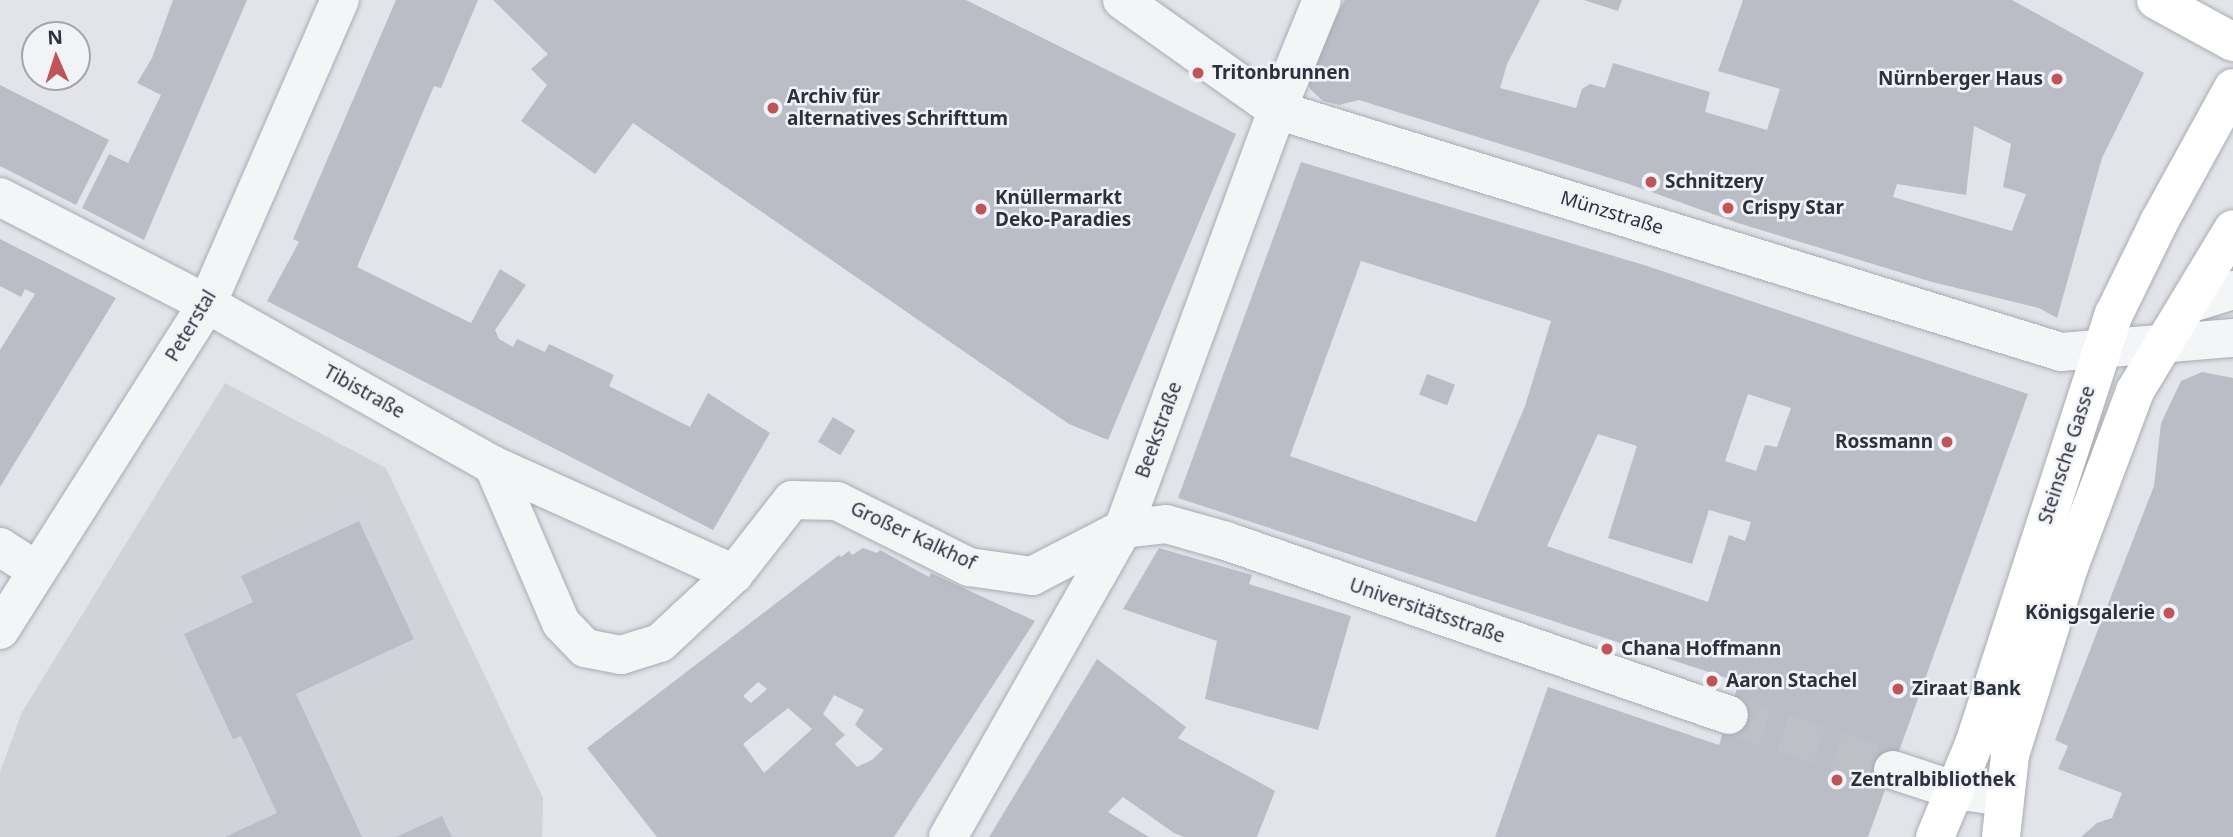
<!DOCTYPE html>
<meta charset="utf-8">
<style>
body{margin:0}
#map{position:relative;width:2233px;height:837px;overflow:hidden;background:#e2e4e9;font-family:"Noto Sans",sans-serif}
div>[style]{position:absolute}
.built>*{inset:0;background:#d0d3da}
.building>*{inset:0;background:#babdc5;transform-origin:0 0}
.minor-tunnel>*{height:38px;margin-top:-19px;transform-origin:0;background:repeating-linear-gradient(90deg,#bec0c7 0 38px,transparent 0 57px)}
.roads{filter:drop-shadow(0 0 2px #a8abb3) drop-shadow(0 0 2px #a8abb3)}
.minor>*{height:38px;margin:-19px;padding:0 19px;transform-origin:19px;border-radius:19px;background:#f4f5f7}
.major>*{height:38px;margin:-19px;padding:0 19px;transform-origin:19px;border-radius:19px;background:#fff}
.dots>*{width:19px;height:19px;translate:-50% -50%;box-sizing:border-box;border:4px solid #f1f3f6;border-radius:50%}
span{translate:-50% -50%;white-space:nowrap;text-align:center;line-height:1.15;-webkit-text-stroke:5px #f1f3f6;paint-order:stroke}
.poi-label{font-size:19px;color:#2c313f;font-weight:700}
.left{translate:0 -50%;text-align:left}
.right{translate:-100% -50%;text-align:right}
.street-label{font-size:19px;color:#2c313f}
.north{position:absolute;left:21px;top:21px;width:70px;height:70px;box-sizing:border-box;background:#f1f3f6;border:2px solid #a2a5ad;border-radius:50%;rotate:357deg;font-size:19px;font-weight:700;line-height:28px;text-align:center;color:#2c313f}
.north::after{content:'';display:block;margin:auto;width:24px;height:32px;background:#bf5559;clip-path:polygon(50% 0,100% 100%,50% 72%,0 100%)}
</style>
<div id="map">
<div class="built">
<i style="clip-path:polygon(225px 383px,386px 468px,543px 798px,542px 837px,0 837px,0 772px,22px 712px)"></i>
</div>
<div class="building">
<i style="clip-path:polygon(173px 0,247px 0,144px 240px,82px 208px,109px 154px,128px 163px,161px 95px,137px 83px,152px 58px)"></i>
<i style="clip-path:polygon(396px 0,478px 0,441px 88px,434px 86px,357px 267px,471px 323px,500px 269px,526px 285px,495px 330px,499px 339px,513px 347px,517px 339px,545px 352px,549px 344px,614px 375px,609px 386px,690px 427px,708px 393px,770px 433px,713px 530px,267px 301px,299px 242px,293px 239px)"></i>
<i style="clip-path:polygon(493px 0,966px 0,1236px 134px,1108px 440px,1069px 424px,633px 123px,595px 174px,521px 121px,547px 85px,531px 69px,548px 54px)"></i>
<i style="clip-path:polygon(evenodd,1345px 0,1540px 0,1507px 64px,1500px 88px,1576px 108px,1582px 89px,1590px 84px,1605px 88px,1613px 63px,1710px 92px,1705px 112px,1767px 130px,1780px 89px,1718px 71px,1743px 0,2012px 0,2144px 73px,2102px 158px,2057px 318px,2039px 308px,1932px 282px,1738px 223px,1629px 184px,1359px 100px,1339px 105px,1323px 101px,1310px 89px,1307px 73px,1345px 0,1974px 126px,2011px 144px,2003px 187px,2026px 194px,2012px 231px,1893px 197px,1897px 184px,1966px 195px,1974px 126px)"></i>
<i style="clip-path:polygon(1584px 0,1622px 0,1618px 11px)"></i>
<i style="clip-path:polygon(0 85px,109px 140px,76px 205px,0 166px)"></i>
<i style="clip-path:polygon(evenodd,1301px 162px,1647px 266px,2028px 394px,1868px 837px,1495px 837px,1548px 687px,1719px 745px,1739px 682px,1178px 498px,1301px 162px,1361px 261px,1551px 321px,1525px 406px,1476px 522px,1290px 456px,1361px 261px,1301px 162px,1748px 394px,1791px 408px,1777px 447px,1765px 445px,1756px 471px,1725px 461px,1748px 394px,1301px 162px,1598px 434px,1637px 446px,1608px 538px,1692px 564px,1709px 510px,1751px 522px,1745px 541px,1729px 535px,1708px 602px,1547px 546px,1598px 434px)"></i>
<i style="clip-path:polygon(0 239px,116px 298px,0 487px,0 350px,35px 294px,25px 289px,21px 297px,0 286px)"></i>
<i style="clip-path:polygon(2202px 372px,2233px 378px,2233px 837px,2081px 837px,2097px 823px,2112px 818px,2122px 793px,2058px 769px,2068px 746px,2055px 740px,2154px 486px,2161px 423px,2181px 381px)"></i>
<i style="left:1427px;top:374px;width:30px;height:22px;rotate:21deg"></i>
<i style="left:833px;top:417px;width:26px;height:29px;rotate:31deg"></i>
<i style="clip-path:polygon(359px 521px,414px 639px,296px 694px,362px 837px,225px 837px,277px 813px,241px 736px,233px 739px,184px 634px,253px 602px,241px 576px)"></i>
<i style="clip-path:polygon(evenodd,863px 548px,877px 553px,880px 550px,929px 577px,931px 573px,1035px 621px,894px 837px,657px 837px,587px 748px,839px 555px,841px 557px,849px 551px,852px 555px,863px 548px,758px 682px,767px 689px,751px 703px,743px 696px,758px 682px,863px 548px,834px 695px,864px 710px,855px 725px,883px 749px,872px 760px,857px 767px,835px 744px,845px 735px,823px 714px,834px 695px,863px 548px,788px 708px,812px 729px,764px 773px,743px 744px,788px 708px)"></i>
<i style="clip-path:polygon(1159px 548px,1252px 575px,1249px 584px,1351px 616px,1318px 730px,1205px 699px,1217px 641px,1123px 609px)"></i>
<i style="clip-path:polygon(1097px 659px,1186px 727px,1178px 738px,1275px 791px,1257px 837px,1184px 837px,1174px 833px,1123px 797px,1108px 812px,1149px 837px,989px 837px)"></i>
<i style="clip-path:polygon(442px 816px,452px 837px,396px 837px)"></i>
</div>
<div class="minor-tunnel">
<i style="left:1729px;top:715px;width:173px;rotate:18.5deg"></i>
</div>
<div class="roads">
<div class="minor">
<i style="left:1122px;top:0;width:190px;rotate:35.4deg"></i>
<i style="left:1277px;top:110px;width:820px;rotate:17.15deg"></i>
<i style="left:2061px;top:352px;width:173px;rotate:-4.7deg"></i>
<i style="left:0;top:197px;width:233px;rotate:27.3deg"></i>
<i style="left:207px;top:304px;width:328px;rotate:29.4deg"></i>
<i style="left:493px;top:465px;width:265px;rotate:24.3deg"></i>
<i style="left:2188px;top:304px;width:47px;rotate:-17.3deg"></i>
<i style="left:493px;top:465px;width:172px;rotate:66.7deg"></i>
<i style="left:561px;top:623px;width:35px;rotate:46deg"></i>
<i style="left:585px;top:648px;width:37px;rotate:11deg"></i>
<i style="left:621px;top:655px;width:41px;rotate:-17.1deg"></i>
<i style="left:660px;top:643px;width:101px;rotate:-43deg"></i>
<i style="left:734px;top:574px;width:94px;rotate:-51.9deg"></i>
<i style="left:792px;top:500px;width:45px;rotate:1.3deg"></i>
<i style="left:837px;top:501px;width:148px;rotate:26.6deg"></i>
<i style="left:969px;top:567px;width:64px;rotate:8.1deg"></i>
<i style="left:1032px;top:576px;width:102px;rotate:-27.3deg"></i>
<i style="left:1123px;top:529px;width:43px;rotate:-6.6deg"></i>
<i style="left:1166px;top:524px;width:62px;rotate:15.8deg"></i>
<i style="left:1226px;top:541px;width:532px;rotate:19.08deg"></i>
<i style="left:0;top:547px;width:43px;rotate:32.6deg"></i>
<i style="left:0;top:630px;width:386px;rotate:-57.6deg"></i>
<i style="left:207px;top:304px;width:332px;rotate:-66.4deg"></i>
<i style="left:1893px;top:770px;width:64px;rotate:18.2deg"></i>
<i style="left:1954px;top:790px;width:50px;rotate:8deg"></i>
<i style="left:948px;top:837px;width:354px;rotate:-60.4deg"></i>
<i style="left:1123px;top:529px;width:446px;rotate:-69.8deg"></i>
<i style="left:1277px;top:110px;width:119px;rotate:-67.8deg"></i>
</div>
<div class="major">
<i style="left:2156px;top:0;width:88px;rotate:28.6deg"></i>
<i style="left:1935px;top:837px;width:101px;rotate:-67.2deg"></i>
<i style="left:1974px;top:744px;width:452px;rotate:-72deg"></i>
<i style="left:2114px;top:314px;width:102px;rotate:-63.9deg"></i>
<i style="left:2159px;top:222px;width:153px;rotate:-61.1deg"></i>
<i style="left:2001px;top:837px;width:82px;rotate:-83.7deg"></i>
<i style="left:2010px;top:755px;width:197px;rotate:-72.6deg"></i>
<i style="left:2069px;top:567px;width:188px;rotate:-69.4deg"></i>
<i style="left:2135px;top:391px;width:189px;rotate:-58.8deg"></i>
</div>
</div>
<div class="dots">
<i style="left:1198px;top:73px;background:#bf5559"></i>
<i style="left:2057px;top:79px;background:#bf5559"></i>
<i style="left:773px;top:108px;background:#bf5559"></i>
<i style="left:1651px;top:182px;background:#bf5559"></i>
<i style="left:1728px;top:208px;background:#bf5559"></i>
<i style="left:981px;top:209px;background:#bf5559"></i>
<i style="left:1947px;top:442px;background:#bf5559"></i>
<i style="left:2169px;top:613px;background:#bf5559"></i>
<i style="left:1607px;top:649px;background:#bf5559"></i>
<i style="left:1712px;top:681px;background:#bf5559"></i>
<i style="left:1898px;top:689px;background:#bf5559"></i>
<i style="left:1837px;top:780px;background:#bf5559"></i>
</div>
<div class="poi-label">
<span class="left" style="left:1212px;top:73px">Tritonbrunnen</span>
<span class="right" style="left:2043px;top:79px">Nürnberger Haus</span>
<span class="left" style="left:787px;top:108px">Archiv für<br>alternatives Schrifttum</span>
<span class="left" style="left:1665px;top:182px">Schnitzery</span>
<span class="left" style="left:995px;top:209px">Knüllermarkt<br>Deko-Paradies</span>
<span class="left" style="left:1742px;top:208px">Crispy Star</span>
<span class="right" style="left:1933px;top:442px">Rossmann</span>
<span class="right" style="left:2155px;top:613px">Königsgalerie</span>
<span class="left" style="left:1621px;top:649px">Chana Hoffmann</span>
<span class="left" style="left:1726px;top:681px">Aaron Stachel</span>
<span class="left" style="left:1912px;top:689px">Ziraat Bank</span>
<span class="left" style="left:1851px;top:780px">Zentralbibliothek</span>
</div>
<div class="street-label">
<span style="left:1612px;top:213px;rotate:17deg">Münzstraße</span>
<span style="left:191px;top:326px;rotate:-59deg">Peterstal</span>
<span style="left:364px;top:392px;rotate:29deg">Tibistraße</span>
<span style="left:1159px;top:430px;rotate:-70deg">Beekstraße</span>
<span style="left:2067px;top:455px;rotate:-72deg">Steinsche Gasse</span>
<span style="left:913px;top:536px;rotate:25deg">Großer Kalkhof</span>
<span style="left:1427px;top:611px;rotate:19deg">Universitätsstraße</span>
</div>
<div class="north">N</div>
</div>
